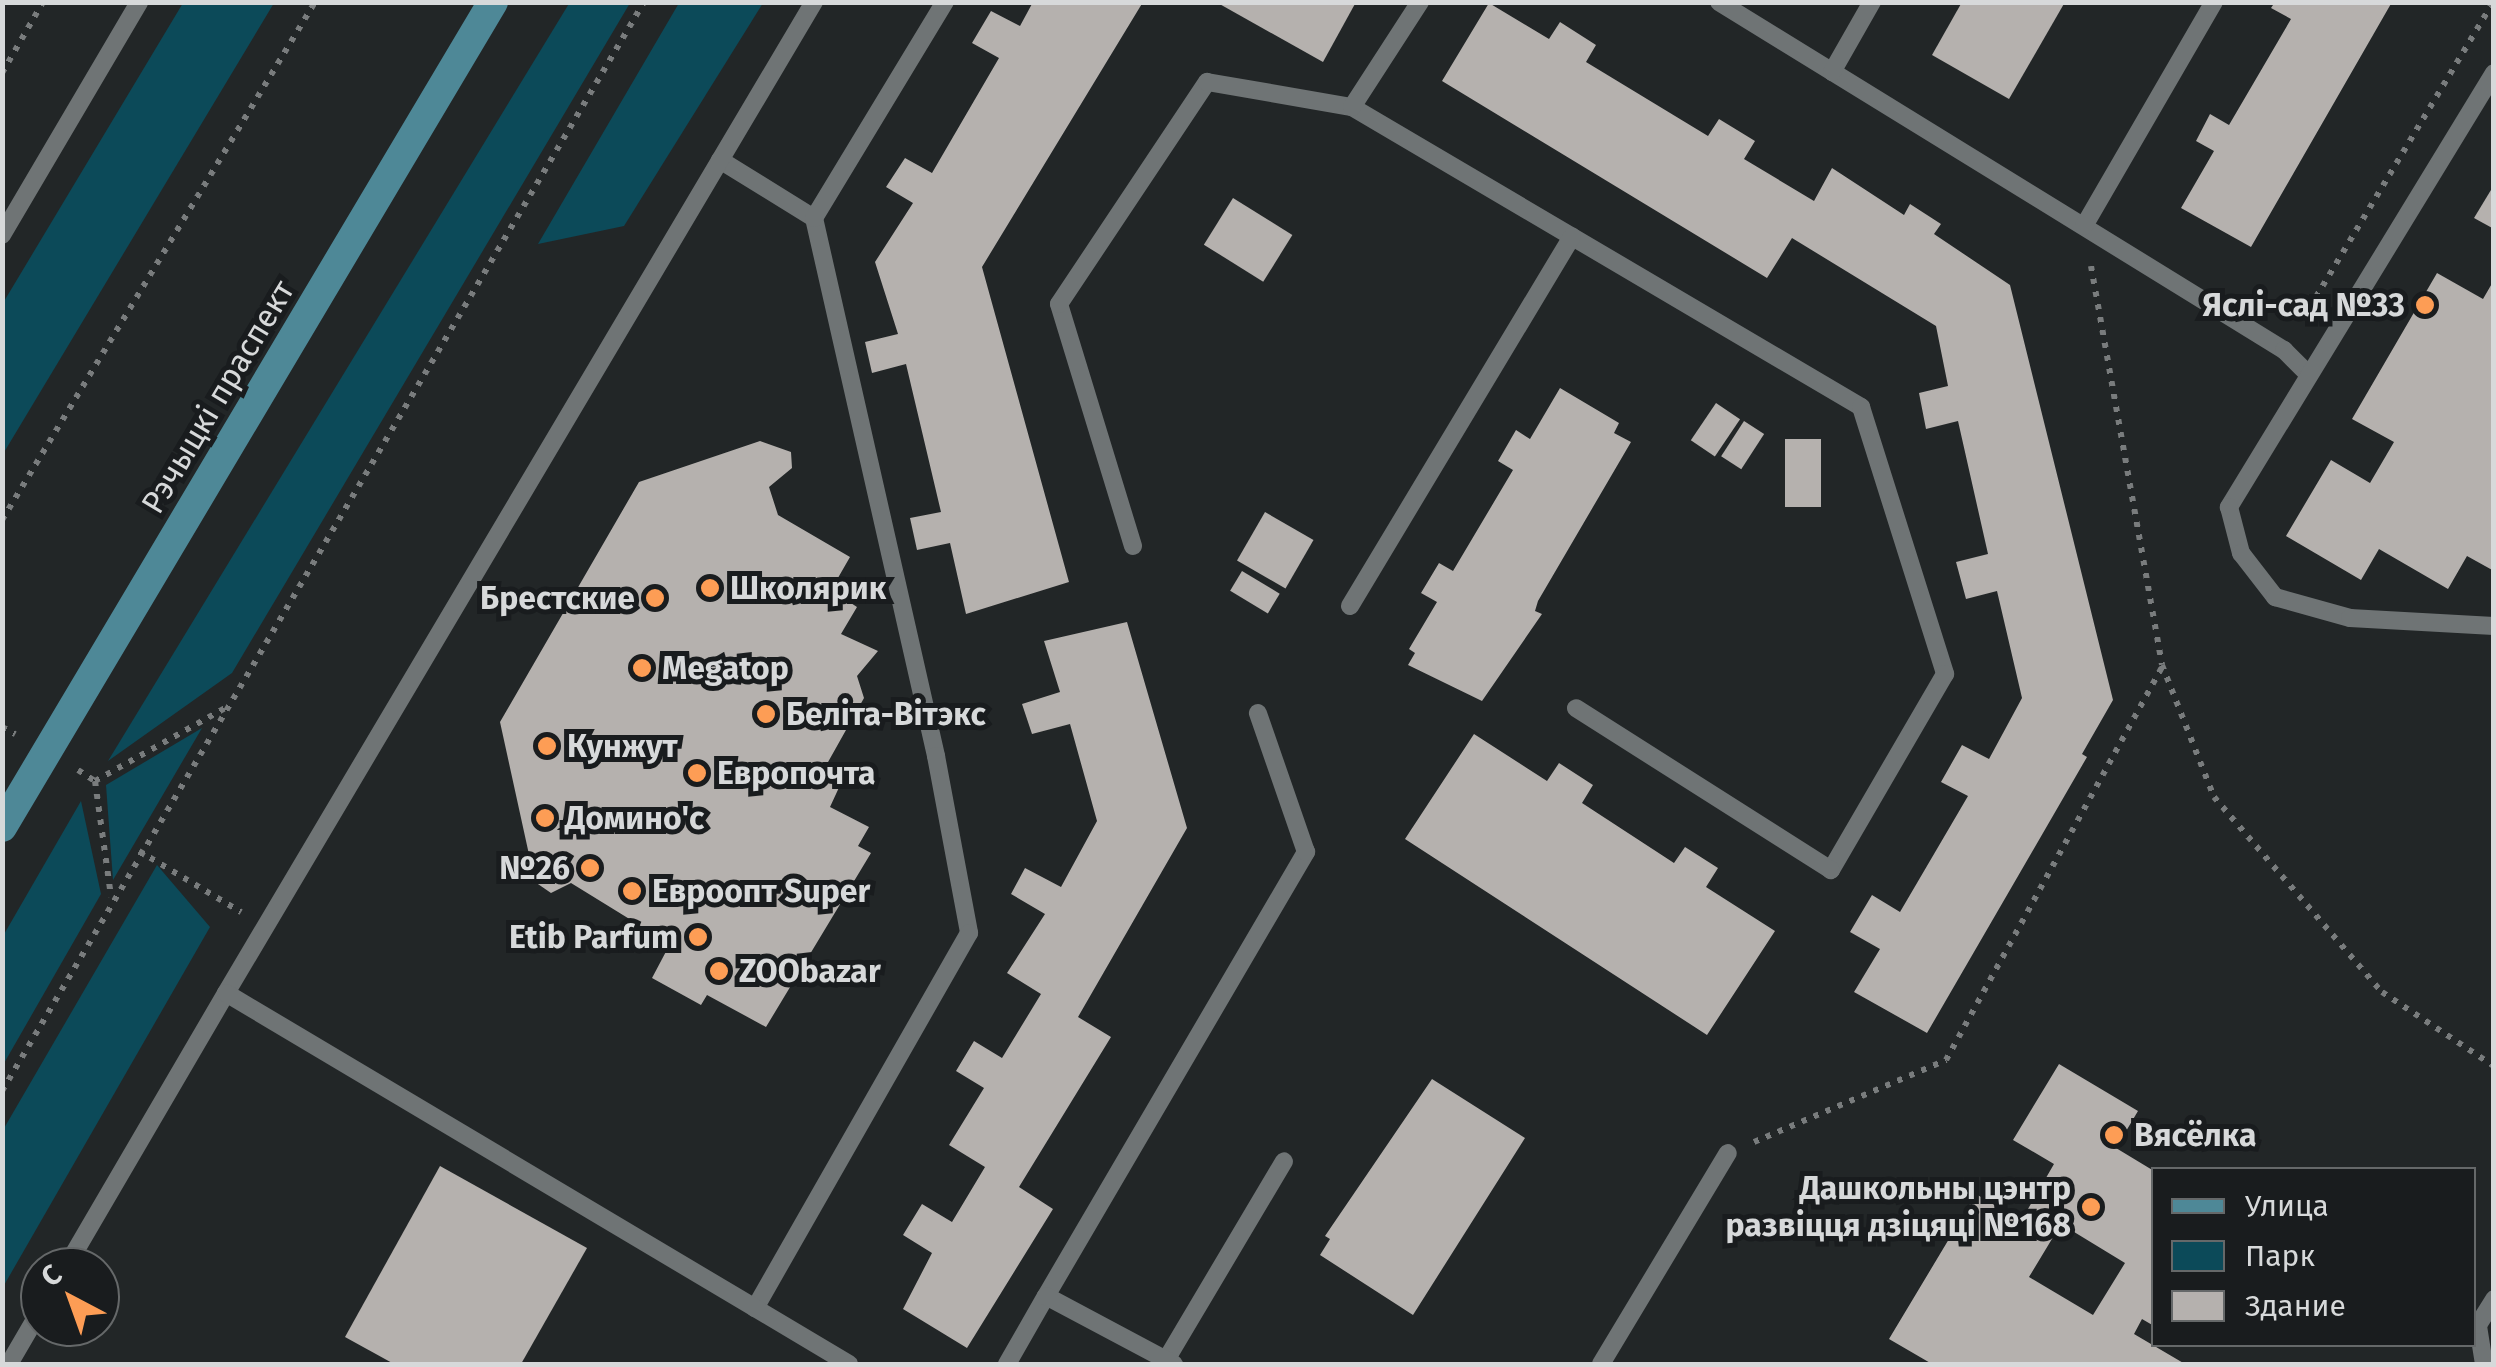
<!DOCTYPE html>
<meta charset="utf-8">
<style>
body{margin:0}
#map{position:relative;width:2496px;height:1367px;overflow:hidden;background:#222627;font-family:"Fira Sans",sans-serif}
div>[style]{position:absolute}
.green>*{inset:0;background:#0c4a59}
.building>*{inset:0;background:#b5b1ae;transform-origin:0 0}
.path>*{height:6px;margin-top:-3px;transform-origin:0;background:repeating-linear-gradient(90deg,#797c7d 0 5px,transparent 0 13px)}
.service>*{height:18px;margin:-9px;padding:0 9px;transform-origin:9px;border-radius:9px;background:#6f7475}
.primary>*{height:30px;margin:-15px;padding:0 15px;transform-origin:15px;border-radius:15px;background:#4e8897}
.dots>*{width:28px;height:28px;translate:-50% -50%;box-sizing:border-box;border:5px solid #191c1e;border-radius:50%}
span{translate:-50% -50%;white-space:nowrap;text-align:center;line-height:1.15;-webkit-text-stroke:10px #191c1e;paint-order:stroke}
.poi-label{font-size:32px;color:#d7d9da;font-weight:700}
.right{translate:-100% -50%;text-align:right}
.left{translate:0 -50%;text-align:left}
.street-label{font-size:32px;color:#d7d9da}
.frame{position:absolute;inset:0;border:5px solid #d7d9da;pointer-events:none}
.legend{position:absolute;left:2151px;top:1167px;width:325px;height:180px;box-sizing:border-box;background:#191c1e;border:2px solid #656869;margin:0;padding:12px 18px;list-style:none;font-size:30px;color:#d7d9da}
.legend li{display:flex;align-items:center;gap:20px;height:50px}
.legend b{width:50px;border:2px solid #656869}
.north{position:absolute;left:20px;top:1247px;width:100px;height:100px;box-sizing:border-box;background:#191c1e;border:2px solid #656869;border-radius:50%;rotate:319deg;font-size:28px;font-weight:700;line-height:40px;text-align:center;color:#d7d9da}
.north::after{content:'';display:block;margin:auto;width:35px;height:45px;background:#fd9d55;clip-path:polygon(50% 0,100% 100%,50% 72%,0 100%)}
</style>
<div id="map">
<div class="green">
<i style="clip-path:polygon(570px 2px,630px 3px,232px 673px,108px 761px)"></i>
<i style="clip-path:polygon(183px 3px,274px 3px,3px 454px,3px 303px)"></i>
<i style="clip-path:polygon(679px 3px,763px 3px,624px 226px,538px 244px)"></i>
<i style="clip-path:polygon(202px 728px,113px 880px,106px 785px)"></i>
<i style="clip-path:polygon(81px 801px,101px 894px,3px 1065px,3px 936px)"></i>
<i style="clip-path:polygon(157px 865px,210px 927px,3px 1287px,3px 1130px)"></i>
</div>
<div class="building">
<i style="clip-path:polygon(1033px 2px,1143px 2px,982px 267px,1069px 582px,966px 614px,950px 543px,917px 550px,910px 518px,941px 512px,906px 364px,872px 373px,865px 342px,898px 334px,875px 262px,913px 203px,886px 187px,905px 158px,932px 173px,999px 58px,972px 43px,991px 11px,1020px 26px)"></i>
<i style="clip-path:polygon(1216px 2px,1356px 2px,1323px 62px)"></i>
<i style="clip-path:polygon(1962px 2px,2065px 2px,2009px 99px,1932px 55px)"></i>
<i style="clip-path:polygon(2275px 2px,2392px 2px,2251px 247px,2181px 208px,2214px 151px,2196px 141px,2210px 114px,2229px 125px,2291px 19px,2271px 8px)"></i>
<i style="clip-path:polygon(1489px 3px,1549px 39px,1560px 22px,1596px 45px,1586px 62px,1708px 136px,1719px 119px,1755px 141px,1744px 159px,1814px 201px,1832px 168px,1904px 215px,1910px 204px,1941px 224px,1934px 234px,2010px 285px,2113px 700px,2082px 754px,2087px 757px,1927px 1033px,1854px 992px,1880px 949px,1850px 932px,1872px 895px,1900px 912px,1968px 796px,1941px 782px,1962px 745px,1989px 759px,2022px 698px,1997px 591px,1966px 599px,1956px 562px,1988px 554px,1958px 421px,1926px 429px,1919px 393px,1948px 386px,1936px 326px,1792px 238px,1767px 278px,1442px 81px)"></i>
<i style="clip-path:polygon(2494px 185px,2494px 229px,2474px 218px)"></i>
<i style="left:1233px;top:198px;width:70px;height:55px;rotate:32deg"></i>
<i style="clip-path:polygon(2437px 273px,2483px 299px,2494px 280px,2494px 571px,2467px 556px,2448px 589px,2379px 549px,2361px 580px,2286px 536px,2331px 460px,2370px 483px,2394px 442px,2352px 419px)"></i>
<i style="clip-path:polygon(1560px 388px,1619px 423px,1614px 433px,1631px 442px,1538px 601px,1535px 611px,1542px 614px,1482px 701px,1408px 665px,1415px 653px,1409px 649px,1437px 602px,1421px 593px,1439px 563px,1453px 571px,1513px 470px,1498px 461px,1516px 430px,1530px 439px)"></i>
<i style="left:1716px;top:403px;width:29px;height:45px;rotate:34deg"></i>
<i style="left:1744px;top:421px;width:24px;height:42px;rotate:33deg"></i>
<i style="left:1785px;top:439px;width:36px;height:68px"></i>
<i style="clip-path:polygon(760px 441px,791px 452px,792px 468px,769px 487px,778px 515px,850px 557px,831px 590px,857px 607px,841px 634px,878px 651px,857px 676px,864px 698px,823px 771px,842px 781px,830px 807px,869px 827px,858px 846px,871px 853px,766px 1027px,707px 995px,701px 1005px,652px 978px,670px 944px,571px 883px,551px 893px,535px 882px,500px 722px,639px 482px)"></i>
<i style="left:1265px;top:512px;width:56px;height:56px;rotate:30deg"></i>
<i style="left:1242px;top:571px;width:44px;height:23px;rotate:31deg"></i>
<i style="clip-path:polygon(1127px 622px,1187px 828px,1078px 1017px,1111px 1037px,1019px 1187px,1053px 1209px,967px 1348px,903px 1309px,932px 1253px,903px 1235px,922px 1204px,952px 1222px,985px 1167px,949px 1145px,984px 1088px,956px 1071px,974px 1041px,1002px 1058px,1041px 994px,1007px 973px,1045px 914px,1011px 894px,1025px 868px,1061px 887px,1097px 821px,1070px 724px,1032px 734px,1022px 704px,1060px 692px,1044px 641px)"></i>
<i style="clip-path:polygon(1474px 734px,1547px 781px,1559px 763px,1593px 785px,1582px 803px,1674px 863px,1685px 847px,1718px 868px,1706px 887px,1775px 931px,1707px 1035px,1405px 839px)"></i>
<i style="clip-path:polygon(evenodd,2059px 1064px,2138px 1111px,2116px 1148px,2154px 1171px,2154px 1326px,2142px 1319px,2134px 1334px,2185px 1364px,1932px 1364px,1889px 1339px,1976px 1194px,2021px 1221px,2054px 1164px,2013px 1140px,2059px 1064px,2061px 1224px,2125px 1263px,2093px 1315px,2029px 1277px,2061px 1224px)"></i>
<i style="clip-path:polygon(1432px 1079px,1525px 1138px,1413px 1315px,1320px 1255px,1330px 1239px,1325px 1236px)"></i>
<i style="clip-path:polygon(440px 1166px,587px 1248px,521px 1364px,394px 1364px,345px 1337px)"></i>
</div>
<div class="path">
<i style="left:2px;top:73px;width:82px;rotate:-60deg"></i>
<i style="left:2091px;top:266px;width:405px;rotate:79.9deg"></i>
<i style="left:2162px;top:665px;width:142px;rotate:68.5deg"></i>
<i style="left:2214px;top:797px;width:257px;rotate:49.3deg"></i>
<i style="left:2382px;top:992px;width:134px;rotate:33.5deg"></i>
<i style="left:2316px;top:297px;width:344px;rotate:-59deg"></i>
<i style="left:2px;top:520px;width:605px;rotate:-58.86deg"></i>
<i style="left:2px;top:727px;width:15px;rotate:28deg"></i>
<i style="left:78px;top:770px;width:20px;rotate:33deg"></i>
<i style="left:95px;top:781px;width:117px;rotate:82.1deg"></i>
<i style="left:95px;top:781px;width:149px;rotate:-29.3deg"></i>
<i style="left:139px;top:851px;width:119px;rotate:30.9deg"></i>
<i style="left:2px;top:1091px;width:1264px;rotate:-59.48deg"></i>
<i style="left:1754px;top:1142px;width:209px;rotate:-23.1deg"></i>
<i style="left:1946px;top:1060px;width:448px;rotate:-61.2deg"></i>
</div>
<div class="service">
<i style="left:1719px;top:2px;width:664px;rotate:31.63deg"></i>
<i style="left:2284px;top:350px;width:31px;rotate:45deg"></i>
<i style="left:1832px;top:72px;width:81px;rotate:-60.3deg"></i>
<i style="left:2494px;top:73px;width:509px;rotate:121.41deg"></i>
<i style="left:2229px;top:507px;width:48px;rotate:75.4deg"></i>
<i style="left:2241px;top:553px;width:56px;rotate:52.3deg"></i>
<i style="left:2275px;top:597px;width:78px;rotate:15.6deg"></i>
<i style="left:2350px;top:618px;width:144px;rotate:3.2deg"></i>
<i style="left:1352px;top:107px;width:591px;rotate:30.51deg"></i>
<i style="left:1861px;top:407px;width:280px;rotate:72.5deg"></i>
<i style="left:1945px;top:674px;width:227px;rotate:120.2deg"></i>
<i style="left:1831px;top:870px;width:302px;rotate:-147.6deg"></i>
<i style="left:720px;top:160px;width:110px;rotate:31.7deg"></i>
<i style="left:814px;top:218px;width:552px;rotate:77.22deg"></i>
<i style="left:936px;top:756px;width:180px;rotate:79.4deg"></i>
<i style="left:969px;top:933px;width:432px;rotate:119.7deg"></i>
<i style="left:814px;top:218px;width:253px;rotate:-58.8deg"></i>
<i style="left:2084px;top:226px;width:259px;rotate:-59.9deg"></i>
<i style="left:2px;top:235px;width:270px;rotate:-59.5deg"></i>
<i style="left:1133px;top:546px;width:253px;rotate:-107deg"></i>
<i style="left:1059px;top:304px;width:267px;rotate:-56.3deg"></i>
<i style="left:1207px;top:82px;width:147px;rotate:9.8deg"></i>
<i style="left:1352px;top:107px;width:125px;rotate:-57.1deg"></i>
<i style="left:1350px;top:606px;width:431px;rotate:-59deg"></i>
<i style="left:226px;top:993px;width:1152px;rotate:-59.32deg"></i>
<i style="left:66px;top:1267px;width:317px;rotate:-59.7deg"></i>
<i style="left:226px;top:993px;width:725px;rotate:30.77deg"></i>
<i style="left:1046px;top:1296px;width:515px;rotate:-59.65deg"></i>
<i style="left:1306px;top:852px;width:147px;rotate:-109.1deg"></i>
<i style="left:1166px;top:1360px;width:231px;rotate:-59.3deg"></i>
<i style="left:9px;top:1364px;width:61px;rotate:-59.7deg"></i>
<i style="left:1007px;top:1364px;width:78px;rotate:-60.2deg"></i>
<i style="left:1046px;top:1296px;width:145px;rotate:28deg"></i>
<i style="left:1601px;top:1364px;width:246px;rotate:-59deg"></i>
<i style="left:2484px;top:1364px;width:39px;rotate:-99deg"></i>
<i style="left:2478px;top:1325px;width:31px;rotate:-58deg"></i>
</div>
<div class="primary">
<i style="left:2px;top:827px;width:960px;rotate:-59.24deg"></i>
</div>
<div class="dots">
<i style="left:2425px;top:305px;background:#fd9d55"></i>
<i style="left:710px;top:588px;background:#fd9d55"></i>
<i style="left:655px;top:598px;background:#fd9d55"></i>
<i style="left:642px;top:668px;background:#fd9d55"></i>
<i style="left:766px;top:714px;background:#fd9d55"></i>
<i style="left:547px;top:746px;background:#fd9d55"></i>
<i style="left:697px;top:773px;background:#fd9d55"></i>
<i style="left:545px;top:818px;background:#fd9d55"></i>
<i style="left:590px;top:868px;background:#fd9d55"></i>
<i style="left:632px;top:891px;background:#fd9d55"></i>
<i style="left:698px;top:937px;background:#fd9d55"></i>
<i style="left:719px;top:971px;background:#fd9d55"></i>
<i style="left:2114px;top:1135px;background:#fd9d55"></i>
<i style="left:2091px;top:1207px;background:#fd9d55"></i>
</div>
<div class="poi-label">
<span class="right" style="left:2405px;top:305px">Яслі-сад №33</span>
<span class="left" style="left:730px;top:588px">Школярик</span>
<span class="right" style="left:635px;top:598px">Брестские</span>
<span class="left" style="left:662px;top:668px">Megatop</span>
<span class="left" style="left:786px;top:714px">Беліта-Вітэкс</span>
<span class="left" style="left:567px;top:746px">Кунжут</span>
<span class="left" style="left:717px;top:773px">Европочта</span>
<span class="left" style="left:565px;top:818px">Домино'c</span>
<span class="right" style="left:570px;top:868px">№26</span>
<span class="left" style="left:652px;top:891px">Евроопт Super</span>
<span class="right" style="left:678px;top:937px">Etib Parfum</span>
<span class="left" style="left:739px;top:971px">ZOObazar</span>
<span class="left" style="left:2134px;top:1135px">Вясёлка</span>
<span class="right" style="left:2071px;top:1207px">Дашкольны цэнтр<br>развіцця дзіцяці №168</span>
</div>
<div class="street-label">
<span style="left:218px;top:397px;rotate:-59deg">Рэчыцкі праспект</span>
</div>
<div class="frame"></div>
<ul class="legend">
<li><b style="height:12px;background:#4e8897"></b>Улица</li>
<li><b style="height:28px;background:#0c4a59"></b>Парк</li>
<li><b style="height:28px;background:#b5b1ae"></b>Здание</li>
</ul>
<div class="north">С</div>
</div>
